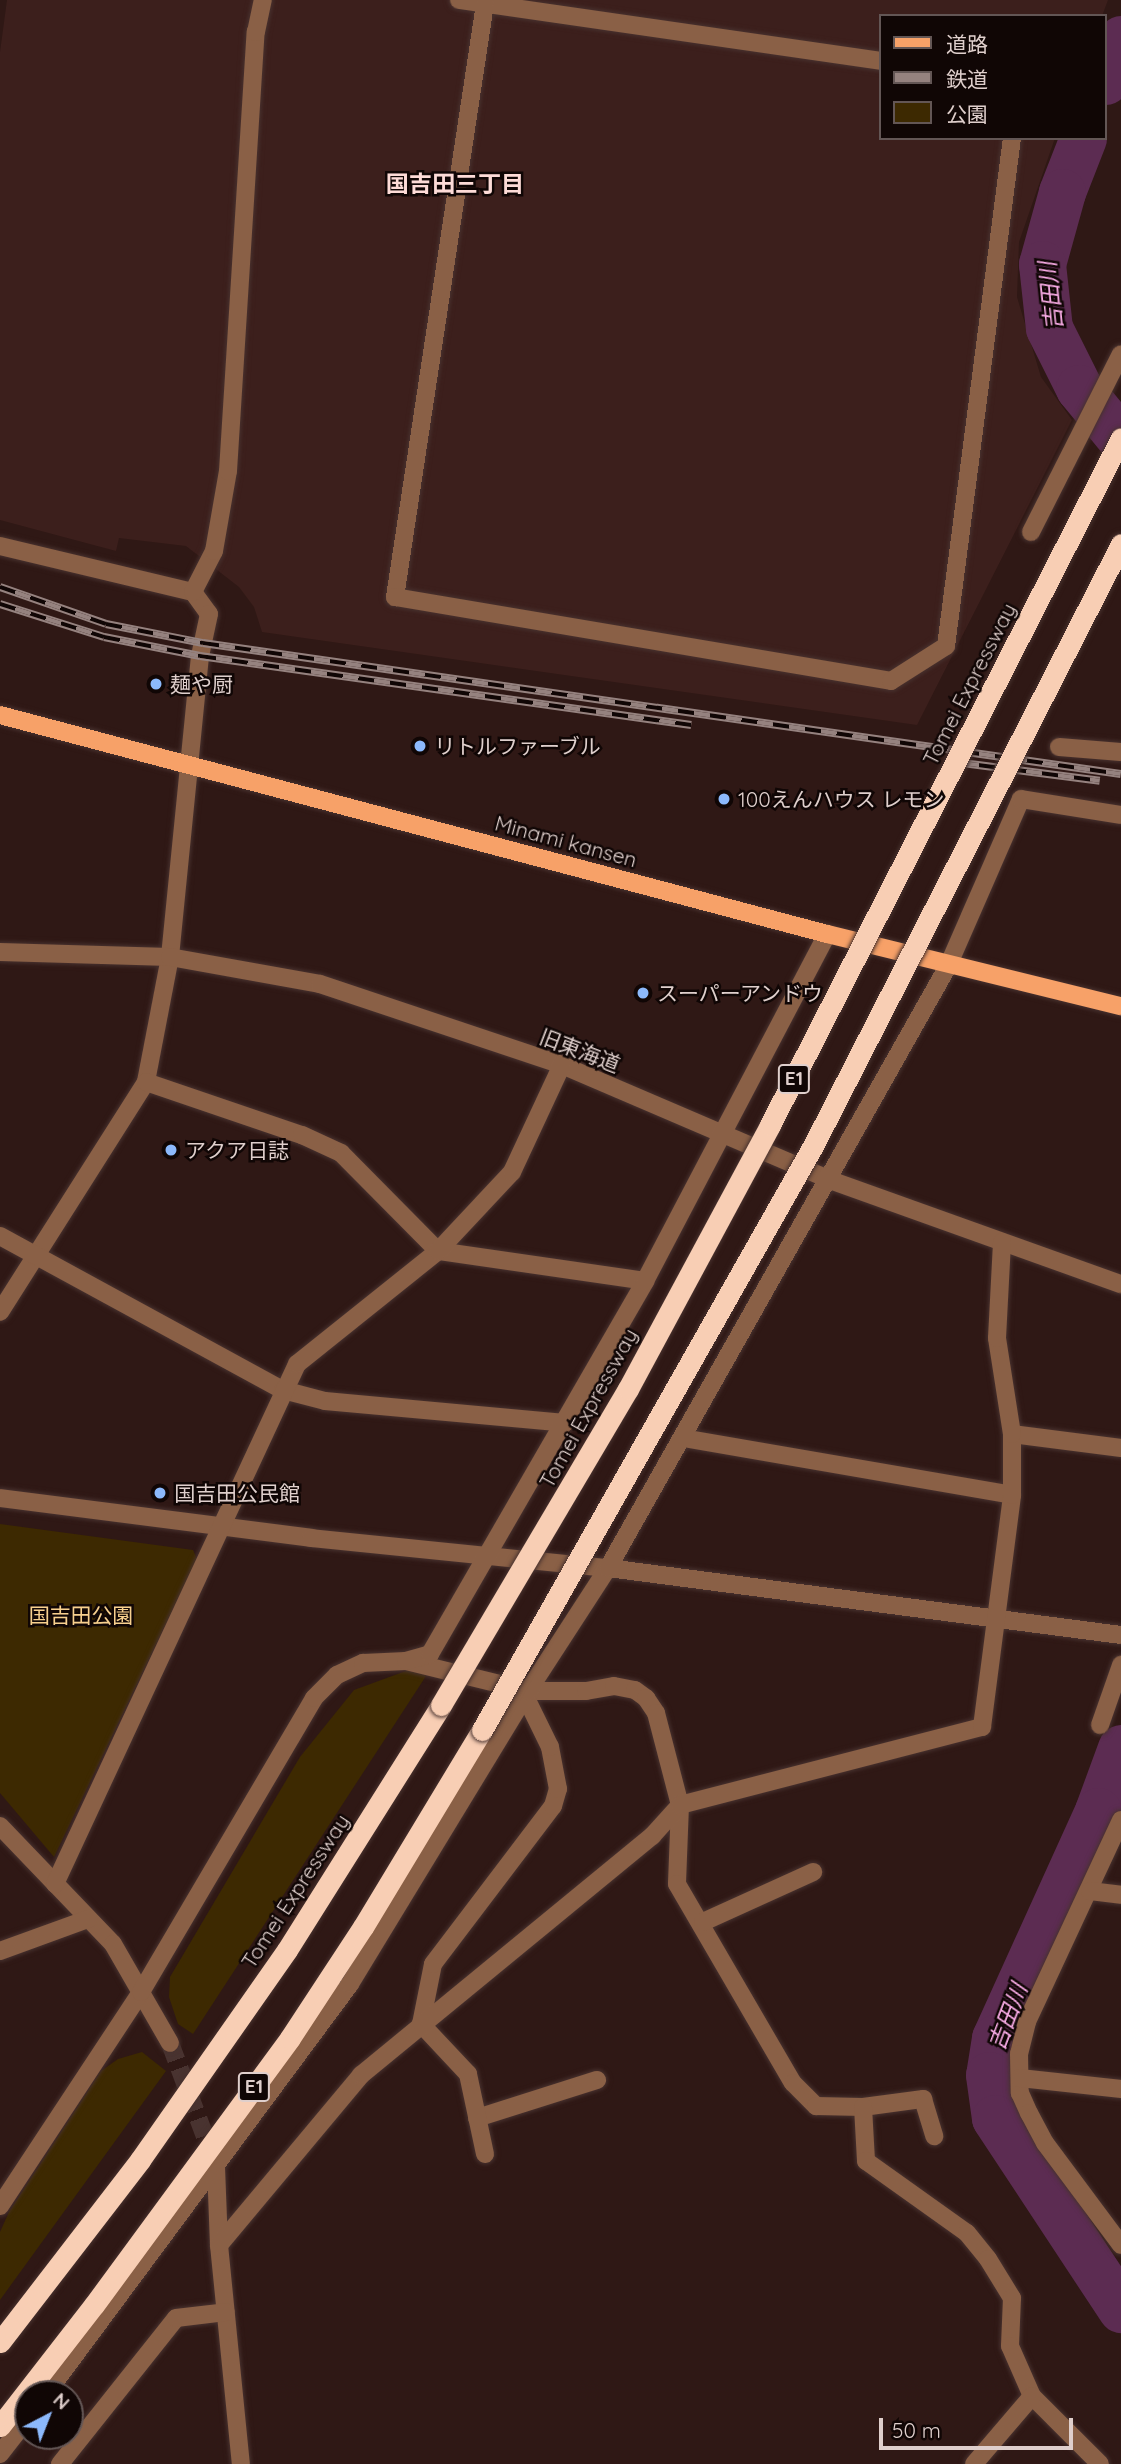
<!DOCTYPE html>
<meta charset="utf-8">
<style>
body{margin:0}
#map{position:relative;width:1121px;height:2464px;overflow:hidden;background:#2f1815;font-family:Quicksand,"Noto Sans JP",sans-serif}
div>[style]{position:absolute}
.built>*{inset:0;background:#3c1f1c}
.green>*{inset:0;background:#3d2901}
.river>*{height:47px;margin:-23.5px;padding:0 23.5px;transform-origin:23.5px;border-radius:23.5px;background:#5c2c52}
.minor-tunnel>*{height:18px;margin-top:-9px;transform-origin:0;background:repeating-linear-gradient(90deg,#493330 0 18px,transparent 0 27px)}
.roads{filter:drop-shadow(0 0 2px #48322f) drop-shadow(0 0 2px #48322f)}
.minor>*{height:18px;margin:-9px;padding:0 9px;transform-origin:9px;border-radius:9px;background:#8a6046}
.major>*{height:18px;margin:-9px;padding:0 9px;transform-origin:9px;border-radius:9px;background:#f7a168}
.highway>*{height:21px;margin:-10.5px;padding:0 10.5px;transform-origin:10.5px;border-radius:10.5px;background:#f8ceb4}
.rail>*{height:8px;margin-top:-4px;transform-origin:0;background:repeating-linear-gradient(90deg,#100605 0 16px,#95827f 0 32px);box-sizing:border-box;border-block:2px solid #95827f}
.bridges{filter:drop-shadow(0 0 2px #48322f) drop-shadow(0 0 2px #48322f)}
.highway-bridge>*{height:21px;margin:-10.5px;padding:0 10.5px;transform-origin:10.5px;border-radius:10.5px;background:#f8ceb4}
.dots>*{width:19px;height:19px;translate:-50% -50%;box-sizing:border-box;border:4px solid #100605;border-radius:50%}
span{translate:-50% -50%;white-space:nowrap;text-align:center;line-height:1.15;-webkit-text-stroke:5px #100605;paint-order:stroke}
.shield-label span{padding:2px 5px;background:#100605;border:2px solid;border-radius:5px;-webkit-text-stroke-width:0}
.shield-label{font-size:19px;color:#dfcfcc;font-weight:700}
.poi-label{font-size:21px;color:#dfcfcc}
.left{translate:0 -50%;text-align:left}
.street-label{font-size:21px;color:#dfcfcc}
.park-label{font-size:21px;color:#f8d08e}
.neighbourhood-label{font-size:23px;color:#fddbd7;font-weight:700}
.water-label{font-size:23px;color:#fbade8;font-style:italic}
.legend{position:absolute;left:879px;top:14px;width:228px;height:126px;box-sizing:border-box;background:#100605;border:2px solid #635655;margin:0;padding:9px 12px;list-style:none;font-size:21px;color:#dfcfcc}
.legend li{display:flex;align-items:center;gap:14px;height:35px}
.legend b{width:35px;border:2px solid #635655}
.north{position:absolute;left:14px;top:2380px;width:70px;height:70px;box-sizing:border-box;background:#100605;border:2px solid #635655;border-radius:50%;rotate:42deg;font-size:19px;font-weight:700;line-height:28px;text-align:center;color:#dfcfcc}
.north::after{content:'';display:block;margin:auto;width:24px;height:32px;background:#8cb9fc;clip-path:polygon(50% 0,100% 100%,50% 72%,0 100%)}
.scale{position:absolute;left:879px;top:2418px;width:194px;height:32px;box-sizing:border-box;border:4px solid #dfcfcc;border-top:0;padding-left:9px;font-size:21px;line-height:24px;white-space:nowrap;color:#dfcfcc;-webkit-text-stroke:5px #100605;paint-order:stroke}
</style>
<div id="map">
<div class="built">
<i style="clip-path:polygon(7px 0,1108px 0,1102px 16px,881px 16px,881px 138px,1055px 138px,1019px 242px,1017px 297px,1041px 377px,1072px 420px,917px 725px,262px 632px,254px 607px,239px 587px,186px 546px,119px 538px,116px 551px,0 520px,0 52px)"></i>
</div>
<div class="green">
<i style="clip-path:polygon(0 1524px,193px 1550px,197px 1559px,54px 1857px,0 1793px)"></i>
<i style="clip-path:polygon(414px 1668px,426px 1676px,193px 2034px,178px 2024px,169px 1997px,170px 1977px,300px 1757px,354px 1690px)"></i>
<i style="clip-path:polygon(142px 2052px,166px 2071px,0 2300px,0 2232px,9px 2212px,101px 2071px,118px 2059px)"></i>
</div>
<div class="river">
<i style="left:1105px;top:81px;width:45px;rotate:-69.1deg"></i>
<i style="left:1083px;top:138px;width:58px;rotate:111.3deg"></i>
<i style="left:1062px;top:192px;width:75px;rotate:105.5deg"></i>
<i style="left:1042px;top:264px;width:64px;rotate:83.8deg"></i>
<i style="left:1049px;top:328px;width:67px;rotate:63.4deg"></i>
<i style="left:1079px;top:388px;width:66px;rotate:50.5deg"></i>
<i style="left:1121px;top:1748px;width:67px;rotate:110.1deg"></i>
<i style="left:1098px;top:1811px;width:249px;rotate:114.4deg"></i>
<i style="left:995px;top:2038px;width:37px;rotate:99deg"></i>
<i style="left:989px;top:2075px;width:43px;rotate:82.1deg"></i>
<i style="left:995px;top:2118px;width:229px;rotate:56.6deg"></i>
</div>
<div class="minor-tunnel">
<i style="left:170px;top:2043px;width:123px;rotate:69.5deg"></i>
</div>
<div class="roads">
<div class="minor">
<i style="left:459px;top:0;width:426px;rotate:8.2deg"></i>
<i style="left:485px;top:4px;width:600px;rotate:98.63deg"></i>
<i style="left:395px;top:597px;width:503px;rotate:9.61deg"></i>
<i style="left:891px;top:681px;width:65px;rotate:-32.5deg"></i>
<i style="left:946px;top:646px;width:512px;rotate:-82.6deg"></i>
<i style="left:1031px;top:532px;width:199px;rotate:-63.2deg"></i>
<i style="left:0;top:546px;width:198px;rotate:13.4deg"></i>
<i style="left:193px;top:592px;width:27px;rotate:54deg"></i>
<i style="left:209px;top:614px;width:43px;rotate:102.1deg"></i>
<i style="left:200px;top:656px;width:302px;rotate:95.7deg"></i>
<i style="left:170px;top:957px;width:127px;rotate:100.9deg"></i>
<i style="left:146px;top:1082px;width:272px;rotate:122.4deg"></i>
<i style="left:193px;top:592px;width:46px;rotate:-62.9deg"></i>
<i style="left:214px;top:551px;width:81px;rotate:-80.1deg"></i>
<i style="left:228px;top:471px;width:440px;rotate:-86.4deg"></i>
<i style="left:256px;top:32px;width:33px;rotate:-78deg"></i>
<i style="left:1059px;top:747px;width:62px;rotate:4.6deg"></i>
<i style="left:0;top:952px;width:170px;rotate:1.7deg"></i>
<i style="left:170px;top:957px;width:152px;rotate:10.2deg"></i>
<i style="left:320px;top:984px;width:255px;rotate:18.5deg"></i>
<i style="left:562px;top:1065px;width:292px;rotate:23.2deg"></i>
<i style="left:830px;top:1180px;width:309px;rotate:19.7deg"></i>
<i style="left:146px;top:1082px;width:165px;rotate:18.8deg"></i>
<i style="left:302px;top:1135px;width:43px;rotate:24.8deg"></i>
<i style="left:341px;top:1153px;width:138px;rotate:45.3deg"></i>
<i style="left:438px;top:1251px;width:209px;rotate:8.2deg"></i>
<i style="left:0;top:1236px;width:322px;rotate:28.6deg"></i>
<i style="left:283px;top:1390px;width:43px;rotate:14.7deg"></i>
<i style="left:325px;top:1401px;width:241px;rotate:5.2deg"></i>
<i style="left:1012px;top:1434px;width:110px;rotate:7.3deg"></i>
<i style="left:683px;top:1438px;width:334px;rotate:9.8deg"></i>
<i style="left:0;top:1498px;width:314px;rotate:7.3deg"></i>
<i style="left:311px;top:1538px;width:299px;rotate:5.8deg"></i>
<i style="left:608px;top:1568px;width:517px;rotate:7.44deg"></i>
<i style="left:406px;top:1661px;width:126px;rotate:13.8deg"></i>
<i style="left:528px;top:1691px;width:58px"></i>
<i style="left:586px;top:1691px;width:28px;rotate:-10deg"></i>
<i style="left:614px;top:1686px;width:21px;rotate:11deg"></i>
<i style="left:635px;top:1690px;width:14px;rotate:36deg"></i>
<i style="left:646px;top:1698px;width:18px;rotate:56deg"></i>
<i style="left:656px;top:1713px;width:95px;rotate:75.4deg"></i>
<i style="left:680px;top:1805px;width:79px;rotate:92.2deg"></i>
<i style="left:677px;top:1884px;width:230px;rotate:59.8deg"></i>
<i style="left:793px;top:2083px;width:33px;rotate:45deg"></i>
<i style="left:816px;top:2106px;width:47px;rotate:1.2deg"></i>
<i style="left:863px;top:2107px;width:61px;rotate:-7.6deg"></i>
<i style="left:923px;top:2099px;width:39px;rotate:73deg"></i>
<i style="left:1100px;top:1725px;width:64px;rotate:-70.7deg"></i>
<i style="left:1121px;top:1820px;width:223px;rotate:115deg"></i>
<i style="left:1027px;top:2022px;width:33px;rotate:104deg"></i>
<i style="left:1019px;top:2054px;width:39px;rotate:89deg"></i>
<i style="left:1020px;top:2093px;width:22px;rotate:66deg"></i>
<i style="left:1029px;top:2113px;width:34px;rotate:62deg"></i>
<i style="left:1045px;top:2143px;width:127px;rotate:53.3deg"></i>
<i style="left:0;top:1826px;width:163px;rotate:46.2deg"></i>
<i style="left:113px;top:1944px;width:114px;rotate:60.1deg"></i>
<i style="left:55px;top:1884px;width:574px;rotate:-65.04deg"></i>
<i style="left:297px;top:1364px;width:181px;rotate:-38.7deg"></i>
<i style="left:438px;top:1251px;width:108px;rotate:-46.9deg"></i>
<i style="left:512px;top:1172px;width:118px;rotate:-65deg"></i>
<i style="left:1090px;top:1891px;width:31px;rotate:7deg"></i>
<i style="left:703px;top:1922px;width:121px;rotate:-24.4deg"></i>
<i style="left:0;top:1951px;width:94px;rotate:-20deg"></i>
<i style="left:1020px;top:2078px;width:102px;rotate:6.2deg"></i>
<i style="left:863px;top:2107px;width:54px;rotate:86.8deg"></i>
<i style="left:866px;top:2161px;width:124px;rotate:35.5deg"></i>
<i style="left:967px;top:2233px;width:33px;rotate:51deg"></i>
<i style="left:988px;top:2259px;width:46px;rotate:58.4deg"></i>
<i style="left:1012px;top:2298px;width:48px;rotate:92.4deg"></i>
<i style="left:1010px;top:2346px;width:55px;rotate:66.3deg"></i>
<i style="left:1032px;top:2396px;width:96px;rotate:45deg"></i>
<i style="left:477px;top:2118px;width:126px;rotate:-17.6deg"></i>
<i style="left:485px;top:2154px;width:82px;rotate:-102deg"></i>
<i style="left:468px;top:2074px;width:69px;rotate:-133.2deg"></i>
<i style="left:421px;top:2024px;width:61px;rotate:-78.7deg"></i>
<i style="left:433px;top:1964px;width:198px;rotate:-52.8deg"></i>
<i style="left:553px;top:1806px;width:18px;rotate:-74deg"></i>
<i style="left:558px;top:1789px;width:43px;rotate:-100.8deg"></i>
<i style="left:550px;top:1747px;width:57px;rotate:-116.1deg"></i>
<i style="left:216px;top:2167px;width:78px;rotate:87.8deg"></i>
<i style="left:219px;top:2245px;width:220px;rotate:84.3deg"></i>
<i style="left:0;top:2206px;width:256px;rotate:-56.6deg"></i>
<i style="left:141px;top:1992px;width:341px;rotate:-59.5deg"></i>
<i style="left:314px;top:1698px;width:33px;rotate:-45deg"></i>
<i style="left:337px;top:1675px;width:29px;rotate:-25deg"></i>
<i style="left:363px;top:1663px;width:43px;rotate:-2.7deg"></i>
<i style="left:406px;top:1661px;width:25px;rotate:-16deg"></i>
<i style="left:430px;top:1654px;width:431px;rotate:-60deg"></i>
<i style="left:645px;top:1281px;width:392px;rotate:-62.3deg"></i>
<i style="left:219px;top:2245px;width:222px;rotate:-50.1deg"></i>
<i style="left:361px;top:2075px;width:377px;rotate:-39.4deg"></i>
<i style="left:652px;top:1836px;width:42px;rotate:-47.9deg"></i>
<i style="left:680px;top:1805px;width:312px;rotate:-14.5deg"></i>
<i style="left:982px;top:1727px;width:234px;rotate:-82.6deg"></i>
<i style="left:1012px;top:1495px;width:61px;rotate:-90deg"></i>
<i style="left:1012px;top:1434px;width:97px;rotate:-98.9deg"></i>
<i style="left:997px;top:1338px;width:96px;rotate:-87deg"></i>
<i style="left:46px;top:2394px;width:510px;rotate:-53.44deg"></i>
<i style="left:350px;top:1984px;width:343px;rotate:-58.7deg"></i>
<i style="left:528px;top:1691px;width:147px;rotate:-57deg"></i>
<i style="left:608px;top:1568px;width:691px;rotate:-60.54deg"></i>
<i style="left:948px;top:966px;width:182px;rotate:-66.4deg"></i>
<i style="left:1021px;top:799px;width:101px;rotate:9.1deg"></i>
<i style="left:0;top:2454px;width:46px;rotate:-52.1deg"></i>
<i style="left:60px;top:2464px;width:186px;rotate:-51.5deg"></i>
<i style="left:176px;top:2318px;width:50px;rotate:-6.8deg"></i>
<i style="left:974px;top:2464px;width:89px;rotate:-49.5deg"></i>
</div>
<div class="major">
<i style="left:0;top:715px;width:856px;rotate:14.83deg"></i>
<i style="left:827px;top:934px;width:303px;rotate:13.8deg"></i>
</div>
<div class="highway">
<i style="left:0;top:2342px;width:230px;rotate:-52.4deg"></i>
<i style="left:140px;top:2160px;width:256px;rotate:-55deg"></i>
<i style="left:287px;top:1950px;width:289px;rotate:-57.8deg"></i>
<i style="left:0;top:2426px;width:153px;rotate:-52.2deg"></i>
<i style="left:94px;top:2305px;width:331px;rotate:-53.7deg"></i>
<i style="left:290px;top:2038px;width:133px;rotate:-56.7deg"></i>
<i style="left:363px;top:1927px;width:230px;rotate:-58.9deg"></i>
</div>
</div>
<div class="rail">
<i style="left:0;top:587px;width:112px;rotate:19.2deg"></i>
<i style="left:106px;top:624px;width:99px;rotate:11.1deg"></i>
<i style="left:203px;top:643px;width:927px;rotate:8.12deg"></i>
<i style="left:0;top:604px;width:109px;rotate:17.6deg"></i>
<i style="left:104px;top:637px;width:98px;rotate:11.2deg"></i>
<i style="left:200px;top:656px;width:496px;rotate:8deg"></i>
<i style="left:947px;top:761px;width:154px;rotate:7.4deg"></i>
</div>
<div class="bridges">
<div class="highway-bridge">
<i style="left:441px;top:1705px;width:367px;rotate:-59.4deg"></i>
<i style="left:628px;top:1389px;width:300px;rotate:-61.7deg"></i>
<i style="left:770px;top:1125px;width:771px;rotate:-62.94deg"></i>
<i style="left:482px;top:1730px;width:671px;rotate:-60.46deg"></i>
<i style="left:813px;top:1146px;width:676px;rotate:-62.9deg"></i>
</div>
</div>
<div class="dots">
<i style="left:156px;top:684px;background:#8cb9fc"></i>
<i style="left:420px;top:746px;background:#8cb9fc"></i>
<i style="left:724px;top:799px;background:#8cb9fc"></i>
<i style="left:643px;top:993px;background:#8cb9fc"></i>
<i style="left:171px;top:1150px;background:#8cb9fc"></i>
<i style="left:160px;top:1493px;background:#8cb9fc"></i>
</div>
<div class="shield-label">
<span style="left:794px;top:1079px">E1</span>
<span style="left:254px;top:2087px">E1</span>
</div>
<div class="poi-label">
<span class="left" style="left:170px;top:684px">麺や厨</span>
<span class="left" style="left:434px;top:746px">リトルファーブル</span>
<span class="left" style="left:738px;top:799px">100えんハウス レモン</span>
<span class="left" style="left:657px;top:993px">スーパーアンドウ</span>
<span class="left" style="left:185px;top:1150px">アクア日誌</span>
<span class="left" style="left:174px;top:1493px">国吉田公民館</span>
</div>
<div class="street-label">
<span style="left:969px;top:684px;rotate:-63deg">Tomei Expressway</span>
<span style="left:566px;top:841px;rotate:15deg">Minami kansen</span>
<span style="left:580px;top:1050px;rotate:21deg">旧東海道</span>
<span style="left:588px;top:1408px;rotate:-61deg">Tomei Expressway</span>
<span style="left:295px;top:1891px;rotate:-57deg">Tomei Expressway</span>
</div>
<div class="park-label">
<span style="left:81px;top:1615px">国吉田公園</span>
</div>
<div class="neighbourhood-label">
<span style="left:455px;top:184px">国吉田三丁目</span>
</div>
<div class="water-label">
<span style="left:1051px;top:296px;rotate:-96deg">吉田川</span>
<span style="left:1008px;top:2017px;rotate:-69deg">吉田川</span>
</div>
<ul class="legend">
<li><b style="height:9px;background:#f7a168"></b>道路</li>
<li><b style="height:9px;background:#95827f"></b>鉄道</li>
<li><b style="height:19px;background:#3d2901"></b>公園</li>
</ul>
<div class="north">N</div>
<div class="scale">50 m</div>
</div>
